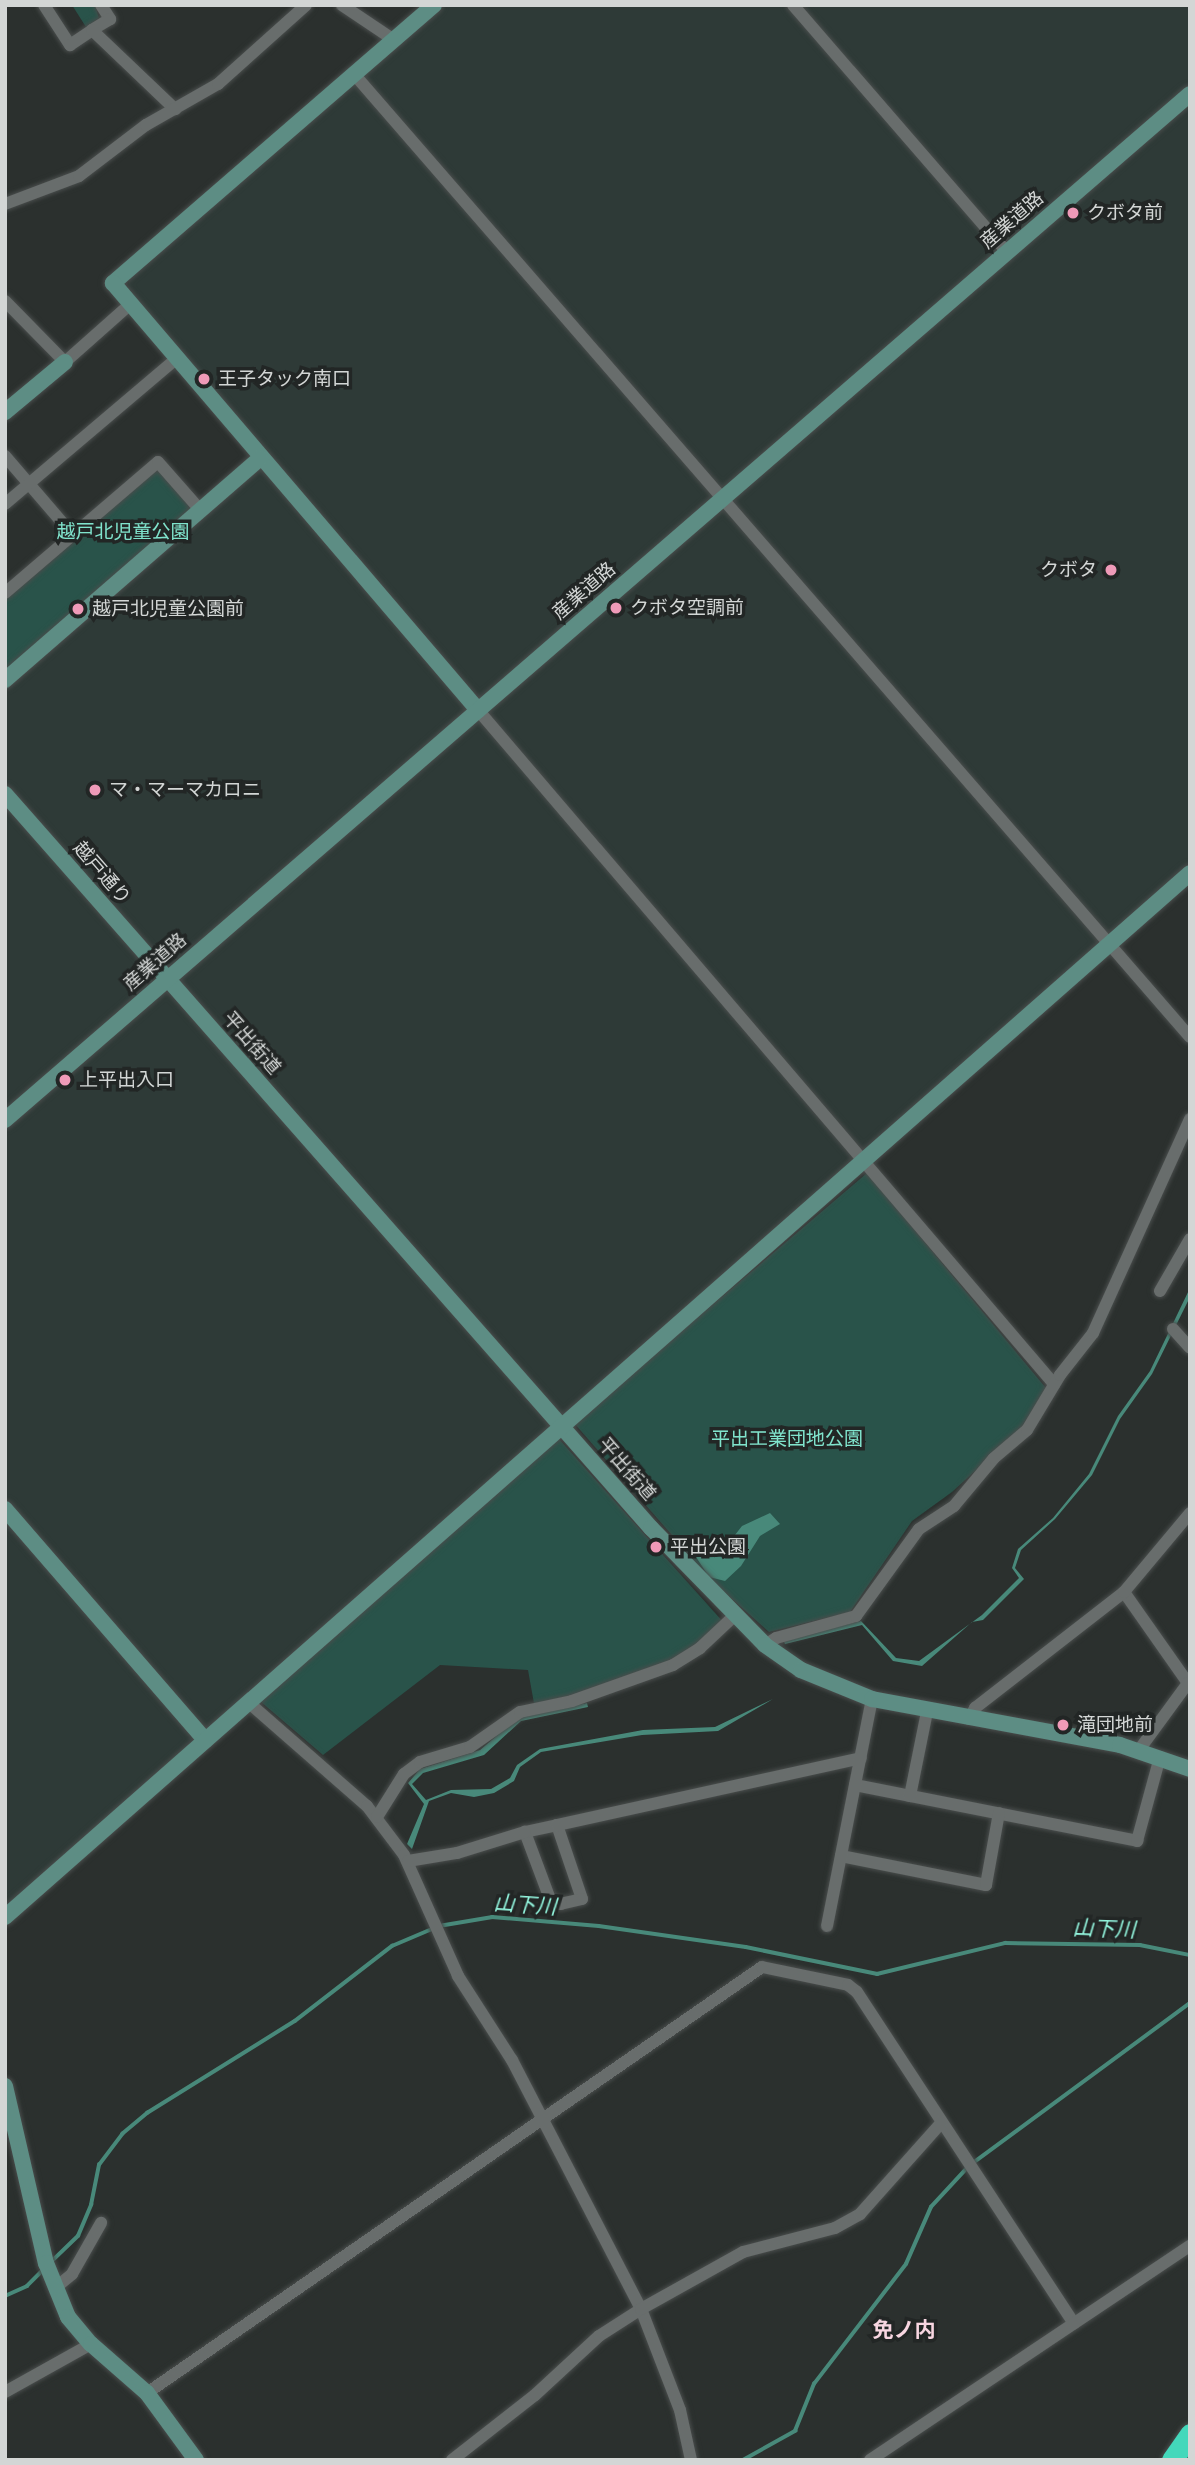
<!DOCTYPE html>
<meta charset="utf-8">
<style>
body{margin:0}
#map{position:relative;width:1195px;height:2465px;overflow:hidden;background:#2b302e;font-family:Jost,"Noto Sans JP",sans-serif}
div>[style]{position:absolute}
.built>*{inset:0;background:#2e3a37}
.green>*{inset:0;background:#29534a}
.water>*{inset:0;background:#48897a}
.stream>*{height:3.5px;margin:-1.75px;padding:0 1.75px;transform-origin:1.75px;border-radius:1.75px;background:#48897a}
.roads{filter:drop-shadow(0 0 2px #494d4c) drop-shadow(0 0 2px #494d4c)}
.street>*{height:12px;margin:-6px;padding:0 6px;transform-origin:6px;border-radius:6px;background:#686d6c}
.secondary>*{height:16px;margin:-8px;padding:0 8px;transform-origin:8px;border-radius:8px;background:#5d8d84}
.highway>*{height:21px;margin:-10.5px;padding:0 10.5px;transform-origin:10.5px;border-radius:10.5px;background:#43d8bb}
.dots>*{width:19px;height:19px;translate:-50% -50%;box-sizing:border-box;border:4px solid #222625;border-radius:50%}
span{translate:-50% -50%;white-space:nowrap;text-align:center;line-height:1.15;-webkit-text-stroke:7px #222625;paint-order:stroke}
.poi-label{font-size:19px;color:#d3d6d5}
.left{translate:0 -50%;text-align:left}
.right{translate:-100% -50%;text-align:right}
.street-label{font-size:19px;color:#d3d6d5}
.park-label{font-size:19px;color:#80e4cd}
.water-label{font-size:21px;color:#94f8e0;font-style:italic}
.neighbourhood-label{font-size:21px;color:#f8d6e1;font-weight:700}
.frame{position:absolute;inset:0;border:7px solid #d3d6d5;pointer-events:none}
</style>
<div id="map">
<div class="built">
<i style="clip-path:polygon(442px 5px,1190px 5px,1190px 862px,5px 1908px,5px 689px,273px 457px,127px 291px,131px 273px)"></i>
</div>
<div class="green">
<i style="clip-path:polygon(72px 5px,95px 5px,99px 18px,86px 27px)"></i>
<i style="clip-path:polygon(157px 464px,194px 508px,5px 672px,5px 596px)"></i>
<i style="clip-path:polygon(867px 1173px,1046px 1388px,1019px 1431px,952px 1492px,912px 1521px,850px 1612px,769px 1632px,712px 1581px,574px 1423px)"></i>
<i style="clip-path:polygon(559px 1439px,725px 1624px,659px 1670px,535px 1709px,528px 1670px,440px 1665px,323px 1755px,261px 1702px)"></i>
</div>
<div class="water">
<i style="clip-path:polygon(1190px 1288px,1190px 1297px,1152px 1374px,1120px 1419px,1092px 1475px,1055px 1519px,1021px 1550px,1015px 1568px,1024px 1579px,983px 1620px,972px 1622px,922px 1666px,893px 1661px,862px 1625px,785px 1644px,783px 1640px,861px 1621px,896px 1658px,919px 1661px,982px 1615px,1019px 1578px,1012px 1568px,1018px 1549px,1053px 1518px,1089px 1474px,1118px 1416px,1150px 1371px)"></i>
<i style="clip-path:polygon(770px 1513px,780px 1524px,760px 1536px,741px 1566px,725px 1581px,709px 1577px,696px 1557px,702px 1548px,731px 1540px,742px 1526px)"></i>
<i style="clip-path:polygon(773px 1699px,718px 1731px,642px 1735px,541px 1752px,520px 1767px,514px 1781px,494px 1793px,474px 1797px,451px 1793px,429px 1801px,412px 1849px,407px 1844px,424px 1804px,408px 1783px,420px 1769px,480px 1750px,519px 1717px,587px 1703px,588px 1707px,521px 1721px,484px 1755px,423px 1773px,412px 1784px,426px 1800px,451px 1790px,491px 1789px,510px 1778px,517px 1765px,540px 1749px,643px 1730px,715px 1727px)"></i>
</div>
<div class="stream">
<i style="left:439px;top:1926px;width:54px;rotate:-9.6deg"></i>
<i style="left:492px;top:1917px;width:107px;rotate:4.8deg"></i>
<i style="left:599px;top:1926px;width:148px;rotate:8.1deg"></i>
<i style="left:746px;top:1947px;width:134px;rotate:11.6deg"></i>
<i style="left:877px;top:1974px;width:132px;rotate:-13.6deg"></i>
<i style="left:1005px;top:1943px;width:135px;rotate:0.8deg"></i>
<i style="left:1140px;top:1945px;width:51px;rotate:11.3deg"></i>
<i style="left:50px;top:2263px;width:39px;rotate:-44deg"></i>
<i style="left:78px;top:2236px;width:34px;rotate:-67deg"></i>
<i style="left:91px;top:2205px;width:41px;rotate:-78.7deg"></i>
<i style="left:99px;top:2165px;width:39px;rotate:-53deg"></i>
<i style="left:122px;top:2134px;width:33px;rotate:-40deg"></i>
<i style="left:147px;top:2113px;width:174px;rotate:-31.9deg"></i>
<i style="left:295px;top:2021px;width:123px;rotate:-37.7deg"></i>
<i style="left:392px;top:1946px;width:43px;rotate:-23deg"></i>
<i style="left:5px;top:2296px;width:24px;rotate:-24deg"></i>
<i style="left:27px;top:2286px;width:21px;rotate:-45deg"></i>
<i style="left:743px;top:2460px;width:60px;rotate:-29.1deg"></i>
<i style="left:795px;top:2431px;width:51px;rotate:-68deg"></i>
<i style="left:814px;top:2384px;width:151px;rotate:-52.5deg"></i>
<i style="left:906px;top:2264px;width:62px;rotate:-66.3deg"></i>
<i style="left:931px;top:2207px;width:56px;rotate:-47.2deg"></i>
<i style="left:969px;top:2166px;width:275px;rotate:-36.4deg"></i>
</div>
<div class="roads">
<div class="street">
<i style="left:44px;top:5px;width:48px;rotate:57deg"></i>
<i style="left:70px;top:45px;width:27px;rotate:-34deg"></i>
<i style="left:101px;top:5px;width:17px;rotate:57deg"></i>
<i style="left:110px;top:19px;width:21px;rotate:149deg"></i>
<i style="left:92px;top:30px;width:115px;rotate:43.6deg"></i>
<i style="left:342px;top:5px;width:63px;rotate:33.9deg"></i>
<i style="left:793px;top:5px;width:327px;rotate:49.1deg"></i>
<i style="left:354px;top:74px;width:1275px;rotate:49.04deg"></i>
<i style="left:5px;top:204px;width:79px;rotate:-20.7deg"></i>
<i style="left:79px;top:176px;width:84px;rotate:-37.3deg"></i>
<i style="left:146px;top:125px;width:83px;rotate:-29.7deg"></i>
<i style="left:218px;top:84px;width:118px;rotate:-41.9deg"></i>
<i style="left:5px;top:301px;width:86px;rotate:45.5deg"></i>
<i style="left:65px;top:362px;width:84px;rotate:-41.6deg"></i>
<i style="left:5px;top:456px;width:104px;rotate:49.3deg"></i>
<i style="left:5px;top:504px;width:223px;rotate:-40.3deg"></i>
<i style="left:5px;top:593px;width:201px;rotate:-40.6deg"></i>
<i style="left:158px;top:462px;width:65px;rotate:48.7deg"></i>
<i style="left:478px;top:710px;width:887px;rotate:49.48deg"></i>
<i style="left:1160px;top:1291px;width:60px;rotate:-60deg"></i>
<i style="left:1173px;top:1329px;width:25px;rotate:48deg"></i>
<i style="left:1124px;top:1592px;width:115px;rotate:54.9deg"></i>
<i style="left:765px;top:1645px;width:13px;rotate:-32deg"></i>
<i style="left:776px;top:1638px;width:83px;rotate:-15.4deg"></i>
<i style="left:856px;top:1616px;width:107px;rotate:-54.1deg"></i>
<i style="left:919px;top:1529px;width:42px;rotate:-33.3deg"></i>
<i style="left:954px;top:1506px;width:62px;rotate:-50.2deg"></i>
<i style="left:994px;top:1458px;width:43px;rotate:-40.3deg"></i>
<i style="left:1027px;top:1430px;width:64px;rotate:-59deg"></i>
<i style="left:1060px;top:1375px;width:53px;rotate:-51.8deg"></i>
<i style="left:1093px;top:1333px;width:235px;rotate:-65.6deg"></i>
<i style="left:248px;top:1702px;width:158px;rotate:41.2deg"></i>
<i style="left:367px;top:1806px;width:61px;rotate:52.9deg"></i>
<i style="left:404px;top:1855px;width:133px;rotate:65.9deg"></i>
<i style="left:458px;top:1976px;width:100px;rotate:57.3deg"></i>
<i style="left:512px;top:2060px;width:280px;rotate:62.6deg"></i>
<i style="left:641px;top:2309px;width:108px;rotate:68.9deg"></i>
<i style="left:680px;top:2410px;width:51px;rotate:77.6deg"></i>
<i style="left:969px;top:1719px;width:13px;rotate:-61deg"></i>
<i style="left:975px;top:1708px;width:189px;rotate:-37.9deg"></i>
<i style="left:1124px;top:1592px;width:103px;rotate:-50.1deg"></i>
<i style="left:1139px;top:1750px;width:83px;rotate:-53.8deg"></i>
<i style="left:855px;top:1785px;width:288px;rotate:11.2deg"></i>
<i style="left:1137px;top:1841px;width:87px;rotate:-74.7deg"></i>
<i style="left:910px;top:1796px;width:86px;rotate:-78.6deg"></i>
<i style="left:377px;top:1817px;width:51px;rotate:-57.9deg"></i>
<i style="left:404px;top:1774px;width:20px;rotate:-37deg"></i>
<i style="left:420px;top:1762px;width:52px;rotate:-16.7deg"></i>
<i style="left:470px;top:1747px;width:61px;rotate:-35deg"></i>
<i style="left:520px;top:1712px;width:53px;rotate:-11.9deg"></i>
<i style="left:572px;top:1701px;width:107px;rotate:-19.6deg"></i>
<i style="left:673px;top:1665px;width:32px;rotate:-32deg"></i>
<i style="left:700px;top:1648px;width:45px;rotate:-43.2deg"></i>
<i style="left:557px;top:1825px;width:78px;rotate:71.3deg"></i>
<i style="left:582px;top:1899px;width:22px;rotate:167deg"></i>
<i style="left:561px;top:1904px;width:12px;rotate:-156deg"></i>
<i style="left:550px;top:1899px;width:72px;rotate:-110.5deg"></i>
<i style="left:525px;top:1832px;width:33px;rotate:-12deg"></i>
<i style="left:557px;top:1825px;width:311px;rotate:-12.4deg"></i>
<i style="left:841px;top:1856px;width:148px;rotate:11.3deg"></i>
<i style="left:986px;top:1885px;width:73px;rotate:-79.8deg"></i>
<i style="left:408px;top:1861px;width:50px;rotate:-9.3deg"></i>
<i style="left:457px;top:1853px;width:71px;rotate:-17.2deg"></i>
<i style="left:827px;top:1926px;width:231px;rotate:-78.8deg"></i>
<i style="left:55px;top:2288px;width:22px;rotate:-39deg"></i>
<i style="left:72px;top:2274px;width:59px;rotate:-60.4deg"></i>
<i style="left:5px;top:2392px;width:98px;rotate:-29.2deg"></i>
<i style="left:147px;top:2393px;width:748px;rotate:-34.71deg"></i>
<i style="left:762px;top:1967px;width:88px;rotate:11.8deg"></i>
<i style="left:848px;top:1985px;width:11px;rotate:38deg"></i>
<i style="left:857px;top:1992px;width:396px;rotate:56.8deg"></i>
<i style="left:452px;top:2460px;width:105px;rotate:-38.1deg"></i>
<i style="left:535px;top:2395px;width:87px;rotate:-42.7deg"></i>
<i style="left:599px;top:2336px;width:50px;rotate:-32.7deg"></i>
<i style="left:641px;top:2309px;width:117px;rotate:-29.2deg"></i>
<i style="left:743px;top:2252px;width:95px;rotate:-14.6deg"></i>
<i style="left:835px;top:2228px;width:29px;rotate:-29deg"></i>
<i style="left:860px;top:2214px;width:122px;rotate:-48.3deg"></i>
<i style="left:870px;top:2460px;width:385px;rotate:-33.8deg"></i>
</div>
<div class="secondary">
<i style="left:434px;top:5px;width:425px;rotate:139.1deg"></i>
<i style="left:113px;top:283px;width:562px;rotate:49.48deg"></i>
<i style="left:5px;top:412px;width:78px;rotate:-39.8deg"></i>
<i style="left:5px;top:680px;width:338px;rotate:-41deg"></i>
<i style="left:5px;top:794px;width:978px;rotate:48.65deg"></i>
<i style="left:651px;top:1528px;width:163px;rotate:45.7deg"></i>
<i style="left:765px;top:1645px;width:44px;rotate:34.8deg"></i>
<i style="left:801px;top:1670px;width:77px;rotate:22.2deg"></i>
<i style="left:872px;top:1699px;width:252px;rotate:10.5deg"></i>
<i style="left:1120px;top:1745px;width:74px;rotate:18.9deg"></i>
<i style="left:5px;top:1120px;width:1567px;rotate:-40.89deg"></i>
<i style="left:5px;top:1509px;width:306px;rotate:49.1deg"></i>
<i style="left:5px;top:1917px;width:1579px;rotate:-41.38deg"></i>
<i style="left:5px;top:2086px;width:182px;rotate:77deg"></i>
<i style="left:46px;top:2263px;width:58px;rotate:67.8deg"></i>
<i style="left:68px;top:2317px;width:35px;rotate:50deg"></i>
<i style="left:91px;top:2344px;width:74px;rotate:41.2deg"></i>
<i style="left:147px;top:2393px;width:83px;rotate:53.8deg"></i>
</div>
<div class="highway">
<i style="left:1172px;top:2460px;width:32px;rotate:-55deg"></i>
</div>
</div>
<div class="dots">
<i style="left:1073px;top:213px;background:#ef9ab8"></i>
<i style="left:204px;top:379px;background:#ef9ab8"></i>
<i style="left:1111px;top:570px;background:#ef9ab8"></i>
<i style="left:616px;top:608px;background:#ef9ab8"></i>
<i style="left:78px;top:609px;background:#ef9ab8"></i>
<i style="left:95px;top:790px;background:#ef9ab8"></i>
<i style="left:65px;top:1080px;background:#ef9ab8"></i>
<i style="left:656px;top:1547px;background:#ef9ab8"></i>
<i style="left:1063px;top:1725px;background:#ef9ab8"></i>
</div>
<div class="poi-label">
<span class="left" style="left:1087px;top:213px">クボタ前</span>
<span class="left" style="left:218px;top:379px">王子タック南口</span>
<span class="right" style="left:1097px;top:570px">クボタ</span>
<span class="left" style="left:630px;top:608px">クボタ空調前</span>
<span class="left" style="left:92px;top:609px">越戸北児童公園前</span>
<span class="left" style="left:109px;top:790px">マ・マーマカロニ</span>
<span class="left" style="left:79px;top:1080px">上平出入口</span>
<span class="left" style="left:670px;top:1547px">平出公園</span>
<span class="left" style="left:1077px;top:1725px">滝団地前</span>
</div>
<div class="street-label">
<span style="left:1012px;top:220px;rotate:-41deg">産業道路</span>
<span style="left:584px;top:591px;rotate:-41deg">産業道路</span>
<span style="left:102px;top:873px;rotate:49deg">越戸通り</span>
<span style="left:155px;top:962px;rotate:-41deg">産業道路</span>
<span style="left:252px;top:1043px;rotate:49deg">平出街道</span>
<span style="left:627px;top:1469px;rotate:49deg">平出街道</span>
</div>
<div class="park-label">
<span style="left:123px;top:532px">越戸北児童公園</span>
<span style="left:787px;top:1439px">平出工業団地公園</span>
</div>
<div class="water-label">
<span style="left:525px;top:1905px;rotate:4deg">山下川</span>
<span style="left:1104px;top:1929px;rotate:2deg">山下川</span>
</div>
<div class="neighbourhood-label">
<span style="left:904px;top:2330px">免ノ内</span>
</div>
<div class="frame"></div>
</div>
